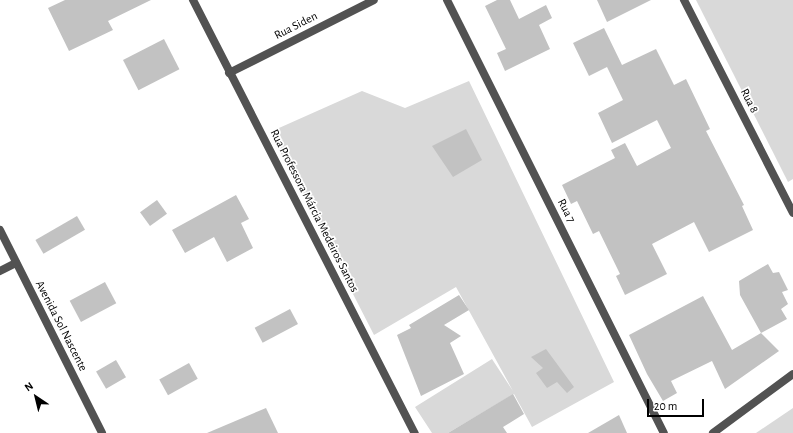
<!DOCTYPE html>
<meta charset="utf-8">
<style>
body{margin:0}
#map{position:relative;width:793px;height:433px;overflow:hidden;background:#fff;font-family:"Alegreya Sans",sans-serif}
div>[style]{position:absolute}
.green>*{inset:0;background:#d9d9d9}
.building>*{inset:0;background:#c2c2c2;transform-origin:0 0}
.minor>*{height:8px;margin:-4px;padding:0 4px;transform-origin:4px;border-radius:4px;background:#525252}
span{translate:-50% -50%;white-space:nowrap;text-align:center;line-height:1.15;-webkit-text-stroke:3.5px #fff;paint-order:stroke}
.street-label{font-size:12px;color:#000}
.north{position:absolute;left:16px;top:377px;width:40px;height:40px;-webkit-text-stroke:3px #fff;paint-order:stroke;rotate:325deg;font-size:11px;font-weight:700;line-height:16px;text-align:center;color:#000}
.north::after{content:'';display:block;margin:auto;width:14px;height:18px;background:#000;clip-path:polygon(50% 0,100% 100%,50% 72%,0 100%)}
.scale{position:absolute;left:647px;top:399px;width:57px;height:18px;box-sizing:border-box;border:2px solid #000;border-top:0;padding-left:5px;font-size:12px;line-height:14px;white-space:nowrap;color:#000;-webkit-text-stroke:3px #fff;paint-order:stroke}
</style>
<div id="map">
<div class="green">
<i style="clip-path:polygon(696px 0,793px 0,793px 179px,788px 182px)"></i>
<i style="clip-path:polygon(469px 81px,614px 382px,532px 427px,514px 394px,448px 433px,432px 433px,415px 407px,492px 359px,513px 391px,456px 287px,374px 335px,270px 132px,362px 91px,405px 108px)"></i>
<i style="clip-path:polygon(793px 408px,793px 433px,756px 433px)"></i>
</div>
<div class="building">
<i style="clip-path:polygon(65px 0,151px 0,108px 21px,113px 30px,69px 51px,48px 8px)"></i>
<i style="clip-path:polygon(497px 0,510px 0,519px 19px,546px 5px,552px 18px,539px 25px,550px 49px,505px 71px,497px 53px,506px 49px,485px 6px)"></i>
<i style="clip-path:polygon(597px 0,651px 0,607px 22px)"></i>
<i style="clip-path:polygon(604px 28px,622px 65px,656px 49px,674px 85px,686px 79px,710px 129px,706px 131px,744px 205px,742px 206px,753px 230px,709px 252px,694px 222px,652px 244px,667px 274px,625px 295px,616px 276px,620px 274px,599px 231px,593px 234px,577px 201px,571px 204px,562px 185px,615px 158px,611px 150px,625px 143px,637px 166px,671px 148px,657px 120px,612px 143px,598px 113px,623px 100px,607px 67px,589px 76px,573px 43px)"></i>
<i style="left:164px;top:39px;width:34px;height:46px;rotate:63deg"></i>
<i style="clip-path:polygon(466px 129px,482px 160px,453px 177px,432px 146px)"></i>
<i style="clip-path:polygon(236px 195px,249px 219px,241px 223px,253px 248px,227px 262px,214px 237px,185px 253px,172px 230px)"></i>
<i style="left:157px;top:200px;width:17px;height:21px;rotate:54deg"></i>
<i style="left:77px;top:216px;width:16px;height:48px;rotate:60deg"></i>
<i style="clip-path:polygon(768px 264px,773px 273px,779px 272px,788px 290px,782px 292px,788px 304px,781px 309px,787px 319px,761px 333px,740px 295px,739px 281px)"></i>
<i style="left:105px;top:282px;width:24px;height:40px;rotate:62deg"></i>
<i style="clip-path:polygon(459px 295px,469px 310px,444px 325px,461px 336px,450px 343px,464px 374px,421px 396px,397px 335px,411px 328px,409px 325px)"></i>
<i style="clip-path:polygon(703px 296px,732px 350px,761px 333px,779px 351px,725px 389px,712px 361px,671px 381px,677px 393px,663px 401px,647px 374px,629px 335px)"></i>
<i style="left:290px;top:309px;width:17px;height:40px;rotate:62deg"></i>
<i style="clip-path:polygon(546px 349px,574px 387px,567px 393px,557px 382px,547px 388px,536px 373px,543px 368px,531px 357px)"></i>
<i style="left:116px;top:360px;width:20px;height:23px;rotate:60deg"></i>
<i style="left:189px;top:363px;width:18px;height:34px;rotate:61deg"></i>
<i style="clip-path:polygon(513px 394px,524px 414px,503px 427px,507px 433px,448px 433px)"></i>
<i style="clip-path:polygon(266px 408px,278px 433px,207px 433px)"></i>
<i style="clip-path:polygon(619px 415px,627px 433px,588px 433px)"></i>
</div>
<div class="minor">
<i style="left:193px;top:0;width:487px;rotate:62.9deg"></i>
<i style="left:447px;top:0;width:484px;rotate:63.4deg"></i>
<i style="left:684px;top:0;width:239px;rotate:62.9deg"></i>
<i style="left:229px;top:73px;width:162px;rotate:-26.7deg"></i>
<i style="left:0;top:230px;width:227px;rotate:63.3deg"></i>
<i style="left:0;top:271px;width:18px;rotate:-27deg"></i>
<i style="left:713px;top:433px;width:99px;rotate:-36.4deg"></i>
</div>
<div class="street-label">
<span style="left:296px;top:26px;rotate:-27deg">Rua Siden</span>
<span style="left:749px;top:101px;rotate:63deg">Rua 8</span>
<span style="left:314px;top:211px;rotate:63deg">Rua Professora Márcia Medeiros Santos</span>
<span style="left:566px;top:211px;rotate:63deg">Rua 7</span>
<span style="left:61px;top:326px;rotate:63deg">Avenida Sol Nascente</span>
</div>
<div class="north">N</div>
<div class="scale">20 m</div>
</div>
